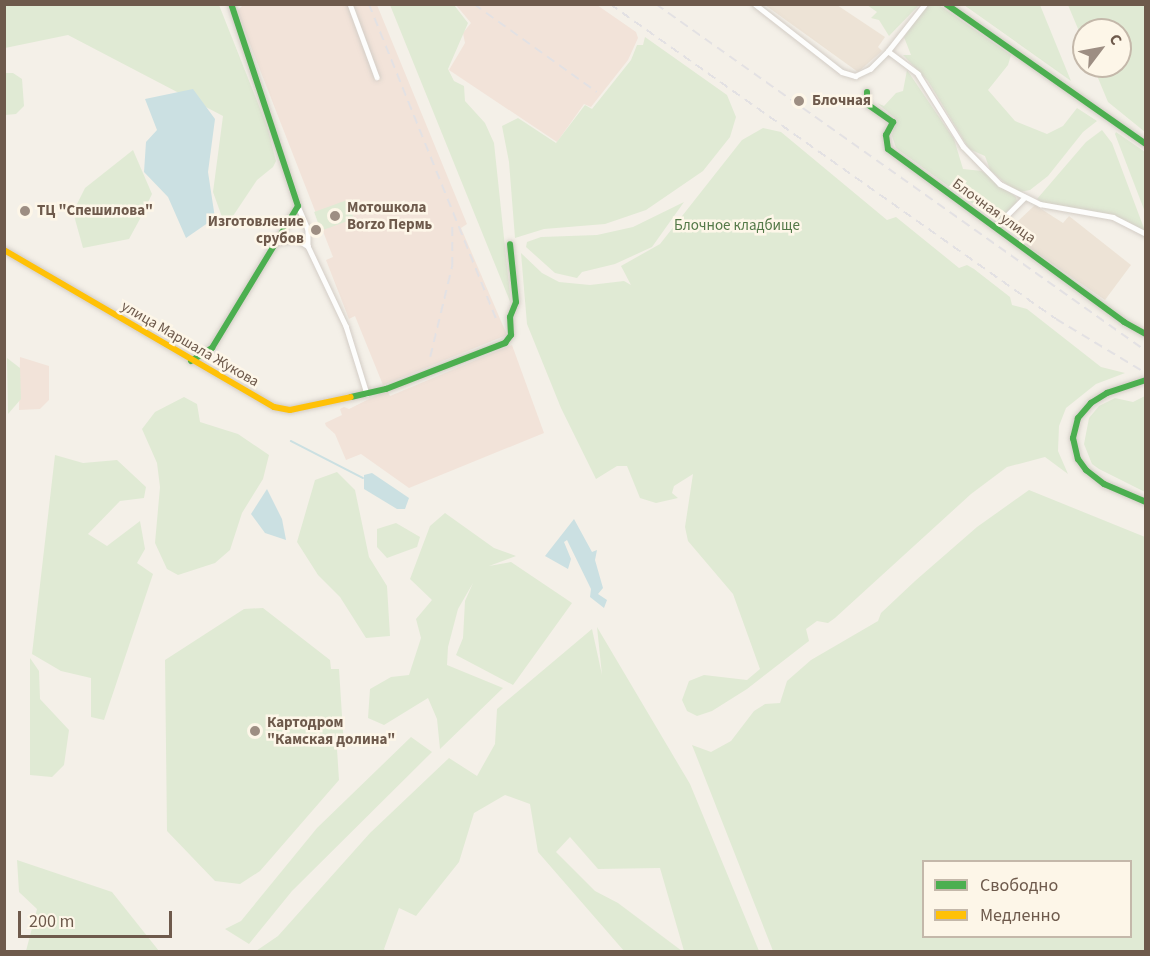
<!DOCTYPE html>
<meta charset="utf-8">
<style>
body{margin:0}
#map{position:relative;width:1150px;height:956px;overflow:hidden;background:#f4f0e8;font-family:"Source Sans 3",sans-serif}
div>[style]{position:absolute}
.residential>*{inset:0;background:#ede3d6}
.commercial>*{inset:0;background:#f2e3d9}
.green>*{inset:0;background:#e0ead4;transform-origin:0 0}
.water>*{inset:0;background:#cbe0e2}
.stream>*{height:1.5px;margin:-0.75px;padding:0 0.75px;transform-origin:0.75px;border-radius:0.75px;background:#cbe0e2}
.roads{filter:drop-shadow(0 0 2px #d3cdc6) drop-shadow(0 0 2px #d3cdc6)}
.street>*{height:4.5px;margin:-2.25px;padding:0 2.25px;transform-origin:2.25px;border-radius:2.25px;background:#fdfdfc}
.fast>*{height:6px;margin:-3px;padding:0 3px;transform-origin:3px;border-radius:3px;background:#4caf50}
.slow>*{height:6px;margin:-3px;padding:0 3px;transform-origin:3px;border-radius:3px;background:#ffc107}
.rail>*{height:1.5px;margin-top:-0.75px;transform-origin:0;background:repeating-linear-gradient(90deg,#e3e1e3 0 9px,transparent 0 15px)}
.dots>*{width:16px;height:16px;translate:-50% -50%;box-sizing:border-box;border:3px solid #fdf6e8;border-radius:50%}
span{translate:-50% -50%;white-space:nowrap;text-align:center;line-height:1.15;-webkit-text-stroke:5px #fdf6e8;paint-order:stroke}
.poi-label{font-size:15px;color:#6e5a4c;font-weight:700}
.left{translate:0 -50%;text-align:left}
.right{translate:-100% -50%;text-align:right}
.street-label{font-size:15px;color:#6e5a4c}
.park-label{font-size:15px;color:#547948}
.frame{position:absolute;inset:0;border:6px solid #6e5a4c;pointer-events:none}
.legend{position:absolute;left:922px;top:860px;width:210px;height:78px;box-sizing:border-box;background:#fdf6e8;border:2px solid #c4b8aa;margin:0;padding:8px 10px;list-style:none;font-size:18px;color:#6e5a4c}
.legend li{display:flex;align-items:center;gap:12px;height:30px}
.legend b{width:30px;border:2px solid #c4b8aa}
.north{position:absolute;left:1072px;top:18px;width:60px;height:60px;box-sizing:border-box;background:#fdf6e8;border:2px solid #c4b8aa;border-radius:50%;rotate:58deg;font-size:16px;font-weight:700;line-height:24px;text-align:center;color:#6e5a4c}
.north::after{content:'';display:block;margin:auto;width:21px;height:27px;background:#9d8e83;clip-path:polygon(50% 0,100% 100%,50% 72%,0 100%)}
.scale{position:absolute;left:18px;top:911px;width:154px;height:27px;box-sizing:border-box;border:3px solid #6e5a4c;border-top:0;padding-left:8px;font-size:18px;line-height:21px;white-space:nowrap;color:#6e5a4c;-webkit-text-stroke:4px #fdf6e8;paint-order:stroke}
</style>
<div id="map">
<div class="residential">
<i style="clip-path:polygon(765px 5px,837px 5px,885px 37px,878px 47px,882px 51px,858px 72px)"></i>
<i style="clip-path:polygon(1035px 205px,1063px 223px,1069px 216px,1131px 265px,1105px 300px,1025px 245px,1032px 236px,1015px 224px)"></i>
</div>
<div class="commercial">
<i style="clip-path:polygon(244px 4px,377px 5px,467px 224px,461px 228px,507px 335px,383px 385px,355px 316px,349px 319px,326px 260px,333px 257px,237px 11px)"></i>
<i style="clip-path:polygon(456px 5px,597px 5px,636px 32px,638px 38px,628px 60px,591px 107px,584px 104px,557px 142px,449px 70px,465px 43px,463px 33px,471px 23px)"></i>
<i style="clip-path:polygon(512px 345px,544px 433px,409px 488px,361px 454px,346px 460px,335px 434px,326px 426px,325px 423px,342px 415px,340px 409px,344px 407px,349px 409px,387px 390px,390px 396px)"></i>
<i style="clip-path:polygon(20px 357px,49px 366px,49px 400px,40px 409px,19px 410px)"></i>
</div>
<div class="green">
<i style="clip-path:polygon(5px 5px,219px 5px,267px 126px,276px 161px,273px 167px,257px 180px,231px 219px,222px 217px,213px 192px,223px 116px,68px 35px,5px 48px)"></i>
<i style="clip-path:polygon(390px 5px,454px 5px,468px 23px,448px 69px,454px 81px,464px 86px,465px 101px,485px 123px,494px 143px,511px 304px)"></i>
<i style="clip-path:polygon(867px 5px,919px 5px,889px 36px,879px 20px,871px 18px,877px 12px)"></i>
<i style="clip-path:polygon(927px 5px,939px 5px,1011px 55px,1008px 65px,988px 90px,1015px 121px,1047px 134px,1063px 126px,1077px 108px,1097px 121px,1083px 132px,1048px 176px,1030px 190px,1020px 192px,1005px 183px,990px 170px,985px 156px,969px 149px,928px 81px,903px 55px,911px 55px,904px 37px)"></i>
<i style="clip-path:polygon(964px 5px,1040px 5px,1071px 81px)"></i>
<i style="clip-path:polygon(1068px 5px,1145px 5px,1145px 132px,1108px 102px,1093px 66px,1120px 66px,1120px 30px,1084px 30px,1084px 43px)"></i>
<i style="clip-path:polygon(645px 37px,727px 95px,736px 117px,730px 137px,703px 171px,646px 210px,605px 224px,544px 229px,515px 238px,509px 162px,502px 126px,518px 118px,556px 143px,585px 105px,592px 109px,631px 60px,637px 45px,643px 45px)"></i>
<i style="clip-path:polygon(907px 70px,954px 139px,963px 169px,982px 171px,1016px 197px,1017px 202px,1000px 219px,995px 220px,896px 148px,892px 136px,895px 118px,877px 103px,884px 106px,896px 93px,903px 91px)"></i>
<i style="clip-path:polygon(4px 73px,13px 73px,22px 79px,24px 106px,16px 114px,5px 115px)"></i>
<i style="clip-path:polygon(763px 128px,781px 132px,887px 220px,896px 217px,959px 268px,967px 265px,974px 269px,1010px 297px,1012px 305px,1027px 309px,1101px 367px,1125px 373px,1096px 384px,1066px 408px,1059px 426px,1058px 451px,1068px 474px,1045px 457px,1007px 467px,971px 494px,835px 618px,828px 623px,817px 621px,806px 629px,809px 641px,805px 644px,747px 689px,712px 711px,697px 716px,687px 711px,682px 700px,689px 681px,704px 675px,747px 680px,760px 669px,733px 594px,688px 541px,685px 527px,693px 474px,674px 486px,672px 493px,678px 498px,656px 503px,640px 498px,627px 466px,617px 466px,596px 479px,561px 408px,527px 324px,521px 253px,542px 273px,559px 282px,590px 285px,624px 281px,631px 285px,621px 266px,660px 244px,742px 140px)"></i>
<i style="clip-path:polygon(1102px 130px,1112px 143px,1145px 231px,1114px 215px,1044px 204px,1037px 199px,1086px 142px)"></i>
<i style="clip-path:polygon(1116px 132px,1145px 152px,1145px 212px,1115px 134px)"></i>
<i style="clip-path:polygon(133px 150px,152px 194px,141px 217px,129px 239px,83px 248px,73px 212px,85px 188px)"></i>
<i style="left:347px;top:200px;width:20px;height:35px;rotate:70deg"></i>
<i style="clip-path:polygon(684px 202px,652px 247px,615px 264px,582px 272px,577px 278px,555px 273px,526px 247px,527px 242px,541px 237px,597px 235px,633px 227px)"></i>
<i style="clip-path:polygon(7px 358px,20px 368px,21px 399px,8px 414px)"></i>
<i style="clip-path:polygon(1145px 396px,1145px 492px,1099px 469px,1092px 464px,1084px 444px,1089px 418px,1099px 406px,1115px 398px,1133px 402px)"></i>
<i style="clip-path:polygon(184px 397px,197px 404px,200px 422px,238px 434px,269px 455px,263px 479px,242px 513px,230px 550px,215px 563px,178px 575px,167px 569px,155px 543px,160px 487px,157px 463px,142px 429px,155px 412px)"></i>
<i style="clip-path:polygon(55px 455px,83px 463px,117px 460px,146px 487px,144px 498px,120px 501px,88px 534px,107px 546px,140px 521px,145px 549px,137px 563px,153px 574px,104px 720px,91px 717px,91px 678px,61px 671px,32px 654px)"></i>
<i style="clip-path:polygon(337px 472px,355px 490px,369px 557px,387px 586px,390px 636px,366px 638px,340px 597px,318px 575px,297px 542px,315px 480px)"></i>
<i style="clip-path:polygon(evenodd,1029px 490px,1145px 537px,1145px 951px,773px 951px,692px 745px,711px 752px,731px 741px,754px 711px,765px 704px,780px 703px,787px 681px,811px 660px,878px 621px,881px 613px,915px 581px,977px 527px,1029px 490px,924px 862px,1130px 862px,1130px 936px,924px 936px,924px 862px)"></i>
<i style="clip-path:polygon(445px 513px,494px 548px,516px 556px,489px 566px,511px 562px,572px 603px,513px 685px,456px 655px,463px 638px,465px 601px,473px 583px,458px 609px,448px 647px,447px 665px,503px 688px,440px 749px,437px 719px,428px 698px,384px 725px,368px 718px,370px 689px,391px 677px,409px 675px,421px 638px,416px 619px,432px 600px,410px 579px,430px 526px)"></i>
<i style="clip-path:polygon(396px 523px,420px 537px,417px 547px,387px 558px,377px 547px,377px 529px)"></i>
<i style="clip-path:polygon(263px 608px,330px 660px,331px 669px,339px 669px,344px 747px,337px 749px,339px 780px,260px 871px,240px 884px,215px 881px,167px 831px,165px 660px,244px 609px)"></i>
<i style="clip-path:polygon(597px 627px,690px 784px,759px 951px,684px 951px,660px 868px,598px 869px,570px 837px,556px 852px,595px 891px,618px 903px,682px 951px,624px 951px,538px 852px,530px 804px,505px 795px,474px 813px,459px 862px,416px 916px,399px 908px,384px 949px,386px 951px,256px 951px,278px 936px,370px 833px,449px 758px,477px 776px,495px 744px,497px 709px,592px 629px,602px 675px)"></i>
<i style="clip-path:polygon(30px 658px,39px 671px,40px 699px,69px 730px,64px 765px,52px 777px,30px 775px)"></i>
<i style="clip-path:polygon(411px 737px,432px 752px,292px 891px,249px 944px,225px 929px,241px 921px,317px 828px)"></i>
<i style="clip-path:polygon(17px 860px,112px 892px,159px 951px,26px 951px,37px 909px,19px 892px)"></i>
</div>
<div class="water">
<i style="clip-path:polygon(193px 89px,215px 119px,208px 172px,215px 218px,186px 238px,168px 197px,144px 172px,146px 142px,157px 130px,145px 99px)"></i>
<i style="clip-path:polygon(372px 473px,409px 498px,405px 509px,397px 509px,364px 489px,364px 475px)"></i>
<i style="clip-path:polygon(267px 489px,282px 519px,286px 540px,265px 533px,251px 514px)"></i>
<i style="clip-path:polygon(574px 519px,592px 552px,597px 550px,595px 560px,603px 588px,598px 594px,607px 600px,604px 608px,590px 597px,591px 589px,567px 540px,564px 542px,571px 559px,568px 569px,545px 556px)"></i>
</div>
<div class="stream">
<i style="left:291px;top:441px;width:81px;rotate:27.2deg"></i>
</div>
<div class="roads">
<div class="street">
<i style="left:350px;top:4px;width:78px;rotate:69.7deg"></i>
<i style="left:755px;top:4px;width:110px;rotate:38deg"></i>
<i style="left:842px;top:72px;width:14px;rotate:17deg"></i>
<i style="left:855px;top:76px;width:17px;rotate:-25deg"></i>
<i style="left:870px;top:69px;width:25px;rotate:-45deg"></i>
<i style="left:888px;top:51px;width:60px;rotate:-51.8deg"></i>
<i style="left:888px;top:51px;width:38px;rotate:37deg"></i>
<i style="left:918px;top:74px;width:85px;rotate:58deg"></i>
<i style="left:963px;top:146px;width:53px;rotate:45.8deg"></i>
<i style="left:1000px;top:184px;width:45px;rotate:26.6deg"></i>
<i style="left:1040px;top:204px;width:74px;rotate:10.1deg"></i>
<i style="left:1113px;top:217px;width:37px;rotate:27deg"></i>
<i style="left:298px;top:206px;width:25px;rotate:67deg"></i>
<i style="left:308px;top:229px;width:17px;rotate:90deg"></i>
<i style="left:995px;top:227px;width:41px;rotate:-45deg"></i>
<i style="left:278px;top:242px;width:18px;rotate:-9deg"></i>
<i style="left:296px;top:239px;width:14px;rotate:30deg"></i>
<i style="left:308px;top:246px;width:89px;rotate:64.6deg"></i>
<i style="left:346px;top:326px;width:71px;rotate:72.8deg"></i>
</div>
<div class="fast">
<i style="left:946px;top:4px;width:244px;rotate:35deg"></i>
<i style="left:867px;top:92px;width:12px;rotate:90deg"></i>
<i style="left:867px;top:104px;width:32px;rotate:35deg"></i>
<i style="left:893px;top:122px;width:15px;rotate:118deg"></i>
<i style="left:886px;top:135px;width:14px;rotate:82deg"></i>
<i style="left:888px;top:149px;width:293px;rotate:36.2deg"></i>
<i style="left:1124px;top:322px;width:25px;rotate:29deg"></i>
<i style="left:191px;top:361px;width:25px;rotate:-32deg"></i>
<i style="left:212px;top:348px;width:166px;rotate:-58.8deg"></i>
<i style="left:298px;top:206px;width:213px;rotate:-108.3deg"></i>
<i style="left:1146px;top:380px;width:41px;rotate:161.6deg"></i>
<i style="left:1107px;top:393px;width:19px;rotate:148deg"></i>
<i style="left:1091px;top:403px;width:20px;rotate:131deg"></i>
<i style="left:1078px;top:418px;width:21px;rotate:104deg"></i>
<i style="left:1073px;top:438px;width:22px;rotate:77deg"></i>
<i style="left:1078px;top:459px;width:14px;rotate:54deg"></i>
<i style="left:1086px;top:470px;width:23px;rotate:38deg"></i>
<i style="left:1104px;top:484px;width:46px;rotate:23.2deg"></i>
<i style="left:351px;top:397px;width:36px;rotate:-13deg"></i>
<i style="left:386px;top:389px;width:128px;rotate:-21.1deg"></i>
<i style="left:505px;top:343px;width:10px;rotate:-53deg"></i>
<i style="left:511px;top:335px;width:18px;rotate:-93deg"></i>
<i style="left:510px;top:317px;width:16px;rotate:-68deg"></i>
<i style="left:516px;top:302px;width:58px;rotate:-95.9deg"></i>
</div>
<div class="slow">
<i style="left:4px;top:250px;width:312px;rotate:30.2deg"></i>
<i style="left:274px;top:407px;width:16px;rotate:11deg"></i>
<i style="left:290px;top:410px;width:62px;rotate:-12deg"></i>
</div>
</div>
<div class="rail">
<i style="left:369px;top:4px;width:345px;rotate:68deg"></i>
<i style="left:474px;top:4px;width:151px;rotate:35.6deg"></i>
<i style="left:610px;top:4px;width:546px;rotate:35.23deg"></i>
<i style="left:1056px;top:319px;width:105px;rotate:31deg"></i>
<i style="left:656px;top:4px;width:600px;rotate:35.3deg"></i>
<i style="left:430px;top:357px;width:94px;rotate:-76.4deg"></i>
<i style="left:452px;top:266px;width:41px;rotate:-90deg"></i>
</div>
<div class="dots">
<i style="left:799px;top:101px;background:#9d8e83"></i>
<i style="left:25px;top:211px;background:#9d8e83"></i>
<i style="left:335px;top:216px;background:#9d8e83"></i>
<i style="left:316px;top:230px;background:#9d8e83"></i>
<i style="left:255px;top:731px;background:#9d8e83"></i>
</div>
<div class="poi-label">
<span class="left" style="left:812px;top:101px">Блочная</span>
<span class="left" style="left:347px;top:216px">Мотошкола<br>Borzo Пермь</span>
<span class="left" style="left:37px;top:211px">ТЦ "Спешилова"</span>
<span class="right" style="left:304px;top:230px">Изготовление<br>срубов</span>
<span class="left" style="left:267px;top:731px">Картодром<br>"Камская долина"</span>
</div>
<div class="street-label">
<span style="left:994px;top:211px;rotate:36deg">Блочная улица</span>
<span style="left:190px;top:344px;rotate:30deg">улица Маршала Жукова</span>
</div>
<div class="park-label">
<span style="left:737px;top:226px">Блочное кладбище</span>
</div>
<div class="frame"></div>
<ul class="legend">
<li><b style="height:8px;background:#4caf50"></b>Свободно</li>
<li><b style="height:8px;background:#ffc107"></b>Медленно</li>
</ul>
<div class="north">С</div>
<div class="scale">200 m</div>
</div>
